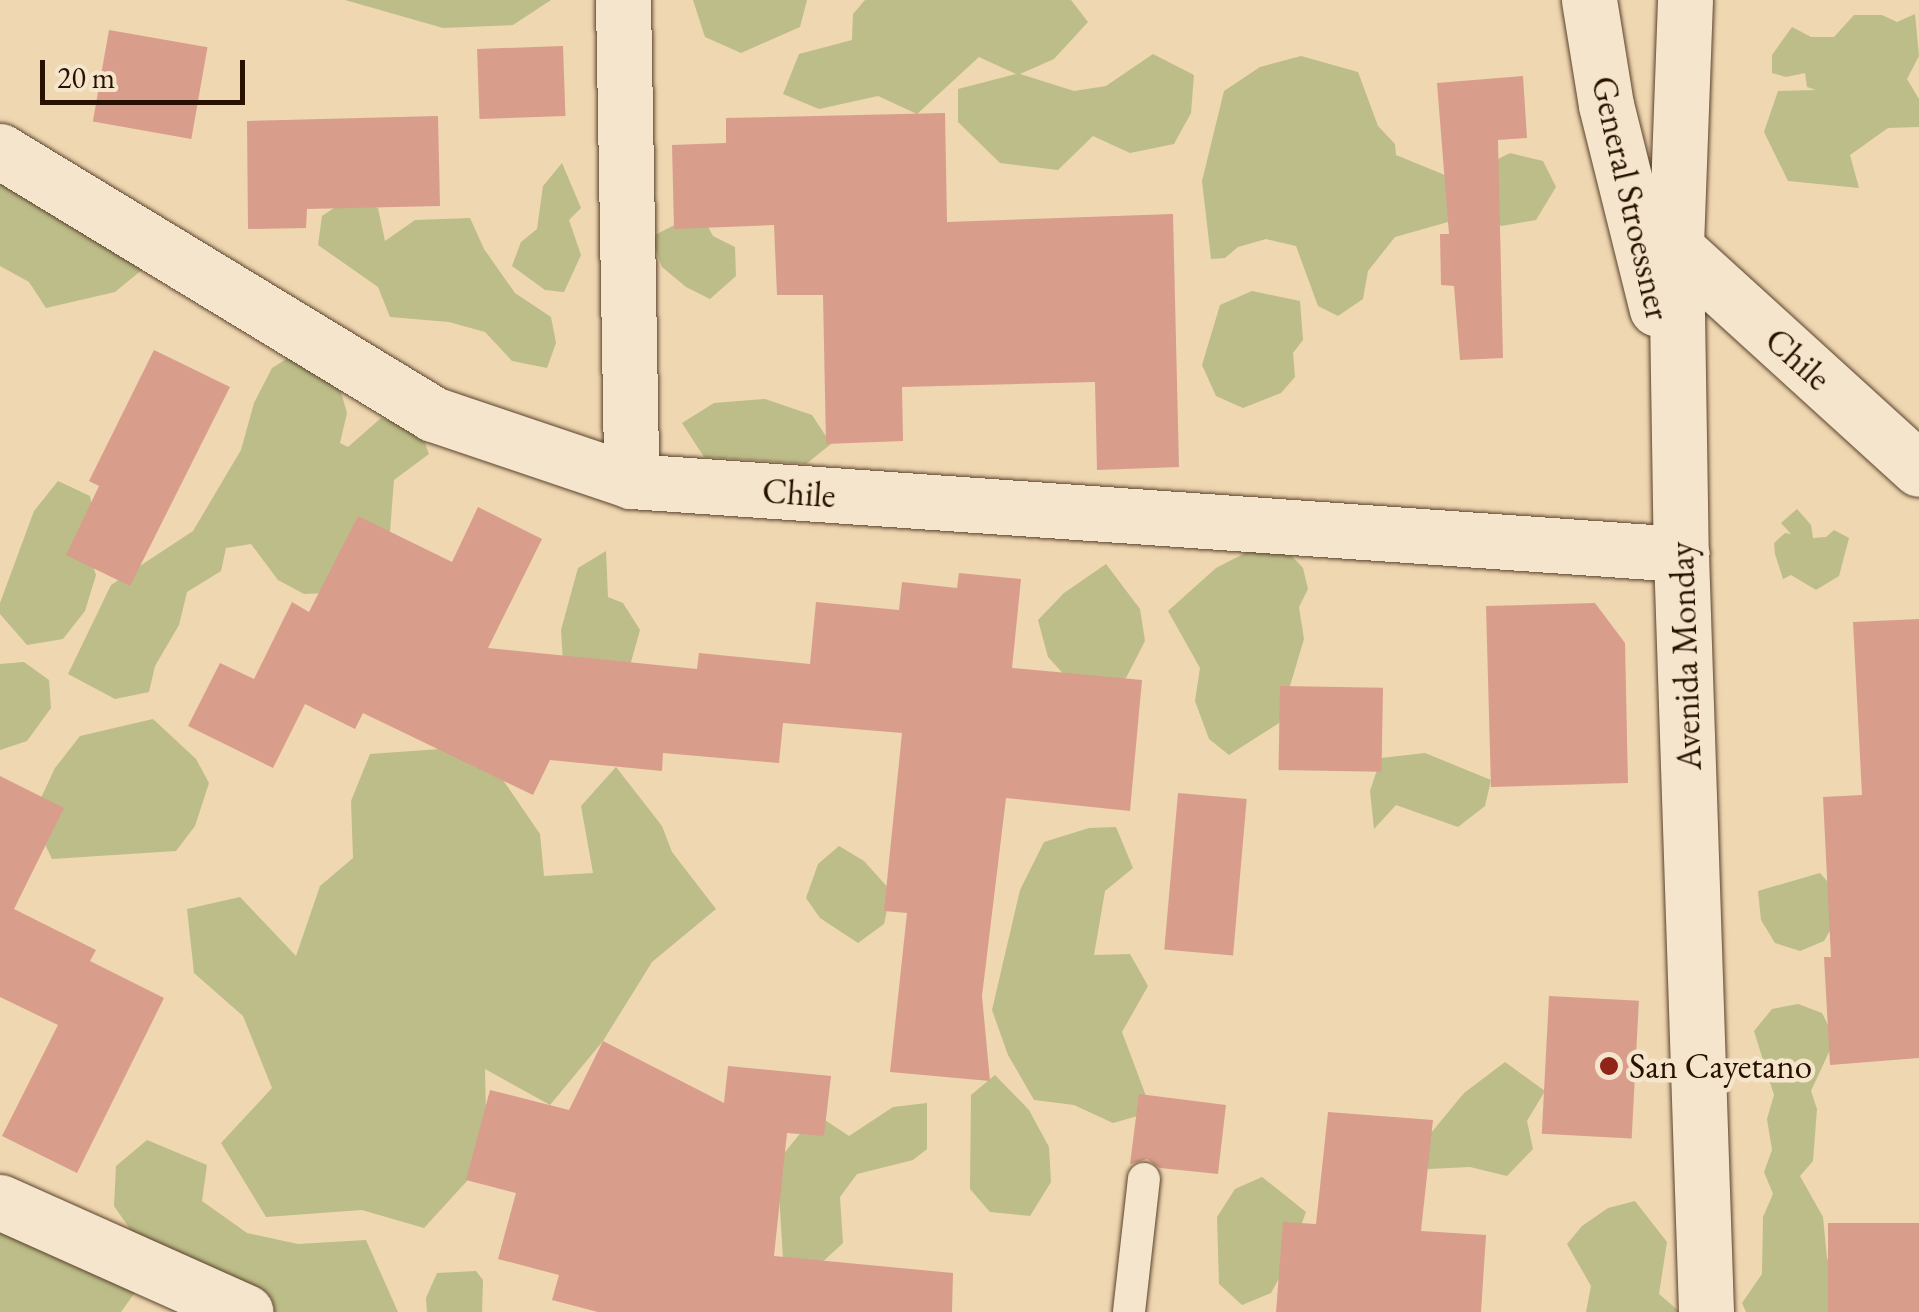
<!DOCTYPE html>
<style>
body{margin:0}
#map{position:relative;width:1919px;height:1312px;overflow:hidden;background:#efd7b1;font-family:"EB Garamond",serif}
div>[style]{position:absolute}
.green>*{inset:0;background:#bdbd89}
.building>*{inset:0;background:#d99d8b;transform-origin:0 0}
.roads{filter:drop-shadow(0 0 2px #5a422c) drop-shadow(0 0 2px #5a422c)}
.lane>*{height:32px;margin:-16px;padding:0 16px;transform-origin:16px;border-radius:16px;background:#f5e5cc}
.street>*{height:55px;margin:-27.5px;padding:0 27.5px;transform-origin:27.5px;border-radius:27.5px;background:#f5e5cc}
.secondary>*{height:55px;margin:-27.5px;padding:0 27.5px;transform-origin:27.5px;border-radius:27.5px;background:#f5e5cc}
.dots>*{width:28px;height:28px;translate:-50% -50%;box-sizing:border-box;border:5px solid #f5e5cc;border-radius:50%}
span{translate:-50% -50%;white-space:nowrap;text-align:center;line-height:1.15;-webkit-text-stroke:9px #f5e5cc;paint-order:stroke}
.street-label{font-size:35px;color:#291100}
.poi-label{font-size:35px;color:#291100}
.left{translate:0 -50%;text-align:left}
.scale{position:absolute;left:40px;top:60px;width:205px;height:45px;box-sizing:border-box;border:5px solid #291100;border-top:0;padding-left:12px;font-size:30px;line-height:35px;white-space:nowrap;color:#291100;-webkit-text-stroke:8px #f5e5cc;paint-order:stroke}
</style>
<div id="map">
<div class="green">
<i style="clip-path:polygon(345px 0,551px 0,513px 25px,443px 28px)"></i>
<i style="clip-path:polygon(693px 0,807px 0,800px 27px,741px 53px,705px 37px)"></i>
<i style="clip-path:polygon(865px 0,1071px 0,1088px 22px,1054px 59px,1020px 74px,1074px 91px,1106px 86px,1153px 54px,1194px 75px,1191px 113px,1174px 144px,1130px 153px,1093px 136px,1058px 170px,1000px 163px,958px 122px,958px 89px,1016px 74px,979px 57px,917px 114px,878px 96px,819px 109px,783px 94px,799px 54px,852px 40px,853px 14px)"></i>
<i style="clip-path:polygon(1915px 14px,1919px 56px,1907px 79px,1919px 99px,1919px 127px,1888px 128px,1850px 155px,1859px 188px,1788px 181px,1764px 132px,1778px 91px,1816px 90px,1807px 87px,1805px 73px,1786px 77px,1772px 73px,1772px 55px,1792px 27px,1811px 37px,1834px 37px,1854px 15px,1882px 15px,1897px 22px)"></i>
<i style="clip-path:polygon(1301px 56px,1358px 72px,1378px 126px,1395px 144px,1396px 155px,1457px 180px,1510px 153px,1543px 161px,1556px 187px,1536px 220px,1501px 226px,1472px 205px,1455px 220px,1395px 237px,1368px 271px,1363px 299px,1338px 316px,1318px 306px,1296px 246px,1266px 239px,1238px 247px,1225px 258px,1211px 259px,1202px 181px,1224px 91px,1260px 67px)"></i>
<i style="clip-path:polygon(0 152px,143px 269px,115px 292px,46px 308px,29px 282px,0 266px)"></i>
<i style="clip-path:polygon(562px 163px,581px 208px,569px 220px,581px 255px,564px 292px,545px 290px,512px 266px,521px 242px,537px 229px,543px 186px)"></i>
<i style="clip-path:polygon(349px 198px,378px 208px,385px 241px,415px 220px,470px 218px,484px 249px,515px 293px,551px 317px,556px 343px,547px 368px,512px 361px,485px 332px,449px 322px,390px 317px,378px 287px,318px 245px,322px 216px)"></i>
<i style="clip-path:polygon(700px 212px,713px 236px,735px 247px,736px 276px,710px 299px,686px 287px,662px 267px,651px 237px)"></i>
<i style="clip-path:polygon(1252px 291px,1300px 301px,1303px 340px,1293px 353px,1295px 377px,1281px 393px,1243px 408px,1216px 396px,1202px 365px,1220px 305px)"></i>
<i style="clip-path:polygon(307px 346px,339px 385px,347px 413px,340px 443px,348px 447px,381px 418px,420px 430px,429px 454px,394px 480px,389px 545px,325px 593px,304px 594px,278px 580px,251px 544px,226px 548px,221px 571px,187px 592px,179px 625px,155px 666px,149px 692px,115px 699px,68px 674px,111px 585px,193px 531px,241px 450px,254px 403px,272px 368px)"></i>
<i style="clip-path:polygon(765px 399px,812px 415px,831px 444px,806px 464px,704px 457px,682px 423px,714px 403px)"></i>
<i style="clip-path:polygon(58px 481px,90px 496px,97px 532px,87px 549px,96px 575px,85px 611px,63px 639px,27px 645px,0 614px,0 603px,34px 511px)"></i>
<i style="clip-path:polygon(1797px 509px,1811px 525px,1813px 538px,1826px 537px,1834px 530px,1849px 538px,1839px 576px,1816px 590px,1791px 575px,1783px 579px,1775px 554px,1774px 543px,1785px 533px,1791px 534px,1781px 523px)"></i>
<i style="clip-path:polygon(1253px 549px,1291px 555px,1303px 568px,1308px 589px,1299px 607px,1304px 639px,1279px 723px,1229px 755px,1209px 739px,1195px 701px,1200px 668px,1168px 611px,1216px 568px)"></i>
<i style="clip-path:polygon(606px 551px,608px 597px,623px 603px,640px 630px,626px 680px,564px 679px,561px 630px,578px 568px)"></i>
<i style="clip-path:polygon(1106px 564px,1140px 609px,1145px 641px,1126px 678px,1091px 695px,1079px 691px,1048px 657px,1038px 620px,1064px 593px)"></i>
<i style="clip-path:polygon(24px 662px,49px 680px,51px 708px,27px 741px,0 750px,0 664px)"></i>
<i style="clip-path:polygon(153px 719px,196px 759px,209px 783px,195px 826px,176px 851px,52px 859px,32px 817px,55px 768px,80px 736px)"></i>
<i style="clip-path:polygon(440px 749px,503px 780px,540px 834px,544px 876px,593px 873px,581px 806px,616px 767px,662px 826px,672px 852px,716px 909px,652px 962px,603px 1041px,550px 1105px,485px 1069px,487px 1159px,424px 1228px,362px 1210px,266px 1217px,221px 1143px,272px 1088px,243px 1016px,194px 973px,187px 909px,240px 897px,296px 956px,320px 886px,353px 858px,351px 801px,370px 754px)"></i>
<i style="clip-path:polygon(1425px 753px,1491px 780px,1485px 806px,1458px 827px,1396px 805px,1374px 829px,1370px 791px,1381px 758px)"></i>
<i style="clip-path:polygon(1116px 827px,1133px 868px,1105px 891px,1094px 955px,1130px 954px,1148px 986px,1122px 1032px,1152px 1112px,1113px 1123px,1074px 1105px,1034px 1100px,1008px 1055px,992px 1010px,1020px 890px,1044px 842px,1089px 828px)"></i>
<i style="clip-path:polygon(839px 846px,864px 861px,891px 891px,884px 924px,858px 943px,820px 918px,806px 898px,818px 864px)"></i>
<i style="clip-path:polygon(1820px 873px,1840px 896px,1839px 915px,1824px 941px,1800px 951px,1775px 943px,1761px 920px,1758px 891px)"></i>
<i style="clip-path:polygon(1798px 1004px,1822px 1013px,1835px 1039px,1811px 1091px,1817px 1109px,1813px 1161px,1800px 1176px,1823px 1217px,1827px 1258px,1853px 1312px,1746px 1312px,1742px 1303px,1762px 1274px,1763px 1217px,1773px 1194px,1764px 1172px,1772px 1150px,1767px 1119px,1774px 1095px,1754px 1031px,1772px 1009px)"></i>
<i style="clip-path:polygon(1505px 1062px,1545px 1091px,1527px 1121px,1533px 1149px,1507px 1176px,1470px 1167px,1428px 1169px,1422px 1144px,1464px 1093px)"></i>
<i style="clip-path:polygon(995px 1075px,1029px 1110px,1049px 1147px,1051px 1182px,1030px 1216px,990px 1212px,970px 1189px,971px 1095px)"></i>
<i style="clip-path:polygon(927px 1103px,927px 1149px,913px 1160px,857px 1174px,840px 1197px,843px 1243px,816px 1268px,783px 1258px,777px 1162px,816px 1114px,849px 1136px,893px 1107px)"></i>
<i style="clip-path:polygon(147px 1140px,207px 1165px,202px 1201px,247px 1233px,298px 1244px,366px 1240px,398px 1312px,245px 1312px,161px 1274px,114px 1206px,116px 1166px)"></i>
<i style="clip-path:polygon(1262px 1177px,1306px 1212px,1287px 1264px,1271px 1293px,1242px 1305px,1219px 1284px,1217px 1217px,1235px 1189px)"></i>
<i style="clip-path:polygon(1635px 1201px,1667px 1242px,1659px 1294px,1680px 1312px,1586px 1312px,1591px 1286px,1567px 1244px,1582px 1226px,1608px 1208px)"></i>
<i style="clip-path:polygon(0 1209px,136px 1291px,121px 1312px,0 1312px)"></i>
<i style="clip-path:polygon(476px 1271px,483px 1280px,482px 1312px,427px 1312px,426px 1298px,437px 1273px)"></i>
</div>
<div class="building">
<i style="left:109px;top:30px;width:100px;height:93px;rotate:10deg"></i>
<i style="left:563px;top:46px;width:70px;height:86px;rotate:88deg"></i>
<i style="clip-path:polygon(1523px 76px,1527px 138px,1498px 140px,1503px 358px,1460px 360px,1454px 286px,1441px 285px,1440px 234px,1449px 234px,1437px 83px)"></i>
<i style="clip-path:polygon(945px 113px,947px 222px,1173px 214px,1179px 467px,1097px 470px,1095px 382px,902px 387px,903px 441px,826px 444px,823px 295px,777px 295px,774px 225px,674px 229px,672px 145px,726px 143px,726px 118px)"></i>
<i style="clip-path:polygon(438px 116px,440px 206px,307px 209px,306px 228px,248px 229px,247px 121px)"></i>
<i style="clip-path:polygon(154px 350px,230px 387px,130px 586px,66px 555px,99px 486px,89px 481px)"></i>
<i style="clip-path:polygon(478px 507px,542px 539px,488px 648px,697px 669px,699px 653px,810px 664px,816px 602px,899px 610px,902px 582px,957px 588px,959px 573px,1021px 579px,1012px 668px,1142px 680px,1130px 811px,1006px 798px,982px 996px,990px 1081px,890px 1072px,907px 913px,884px 911px,902px 733px,783px 723px,779px 763px,663px 753px,662px 771px,550px 760px,533px 795px,363px 713px,355px 729px,305px 704px,273px 768px,188px 726px,220px 663px,254px 679px,292px 602px,309px 612px,358px 516px,452px 562px)"></i>
<i style="clip-path:polygon(1595px 603px,1625px 643px,1628px 783px,1491px 787px,1486px 606px)"></i>
<i style="clip-path:polygon(1919px 619px,1919px 1058px,1830px 1065px,1824px 957px,1831px 957px,1823px 797px,1862px 795px,1853px 622px)"></i>
<i style="left:1280px;top:686px;width:103px;height:84px;rotate:1deg"></i>
<i style="clip-path:polygon(0 776px,64px 808px,14px 909px,96px 950px,90px 961px,164px 998px,77px 1173px,2px 1136px,58px 1025px,0 997px)"></i>
<i style="left:1178px;top:793px;width:69px;height:157px;rotate:5deg"></i>
<i style="left:1549px;top:996px;width:90px;height:138px;rotate:3deg"></i>
<i style="clip-path:polygon(603px 1041px,724px 1103px,728px 1066px,831px 1076px,824px 1136px,787px 1133px,774px 1256px,953px 1273px,952px 1312px,598px 1312px,552px 1300px,559px 1275px,498px 1259px,516px 1193px,466px 1180px,490px 1090px,569px 1110px)"></i>
<i style="clip-path:polygon(1139px 1094px,1226px 1105px,1218px 1174px,1160px 1168px,1147px 1159px,1130px 1164px)"></i>
<i style="clip-path:polygon(1328px 1112px,1433px 1120px,1421px 1231px,1486px 1235px,1481px 1312px,1276px 1312px,1283px 1222px,1316px 1224px)"></i>
<i style="left:1828px;top:1223px;width:91px;height:89px"></i>
</div>
<div class="roads">
<div class="lane">
<i style="left:1129px;top:1312px;width:134px;rotate:-83.6deg"></i>
</div>
<div class="street">
<i style="left:623px;top:0;width:481px;rotate:89deg"></i>
<i style="left:0;top:151px;width:507px;rotate:31.27deg"></i>
<i style="left:433px;top:414px;width:209px;rotate:18.7deg"></i>
<i style="left:631px;top:481px;width:1053px;rotate:3.98deg"></i>
<i style="left:1676px;top:248px;width:328px;rotate:42.3deg"></i>
<i style="left:0;top:1202px;width:269px;rotate:24.1deg"></i>
</div>
<div class="secondary">
<i style="left:1589px;top:0;width:106px;rotate:80.8deg"></i>
<i style="left:1606px;top:105px;width:210px;rotate:76deg"></i>
<i style="left:1685px;top:0;width:248px;rotate:92.1deg"></i>
<i style="left:1676px;top:248px;width:306px;rotate:89.1deg"></i>
<i style="left:1681px;top:554px;width:758px;rotate:88.11deg"></i>
</div>
</div>
<div class="dots">
<i style="left:1609px;top:1066px;background:#8f2418"></i>
</div>
<div class="street-label">
<span style="left:1631px;top:198px;rotate:77deg">General Stroessner</span>
<span style="left:1798px;top:359px;rotate:42deg">Chile</span>
<span style="left:799px;top:493px;rotate:4deg">Chile</span>
<span style="left:1685px;top:656px;rotate:-92deg">Avenida Monday</span>
</div>
<div class="poi-label">
<span class="left" style="left:1629px;top:1066px">San Cayetano</span>
</div>
<div class="scale">20 m</div>
</div>
